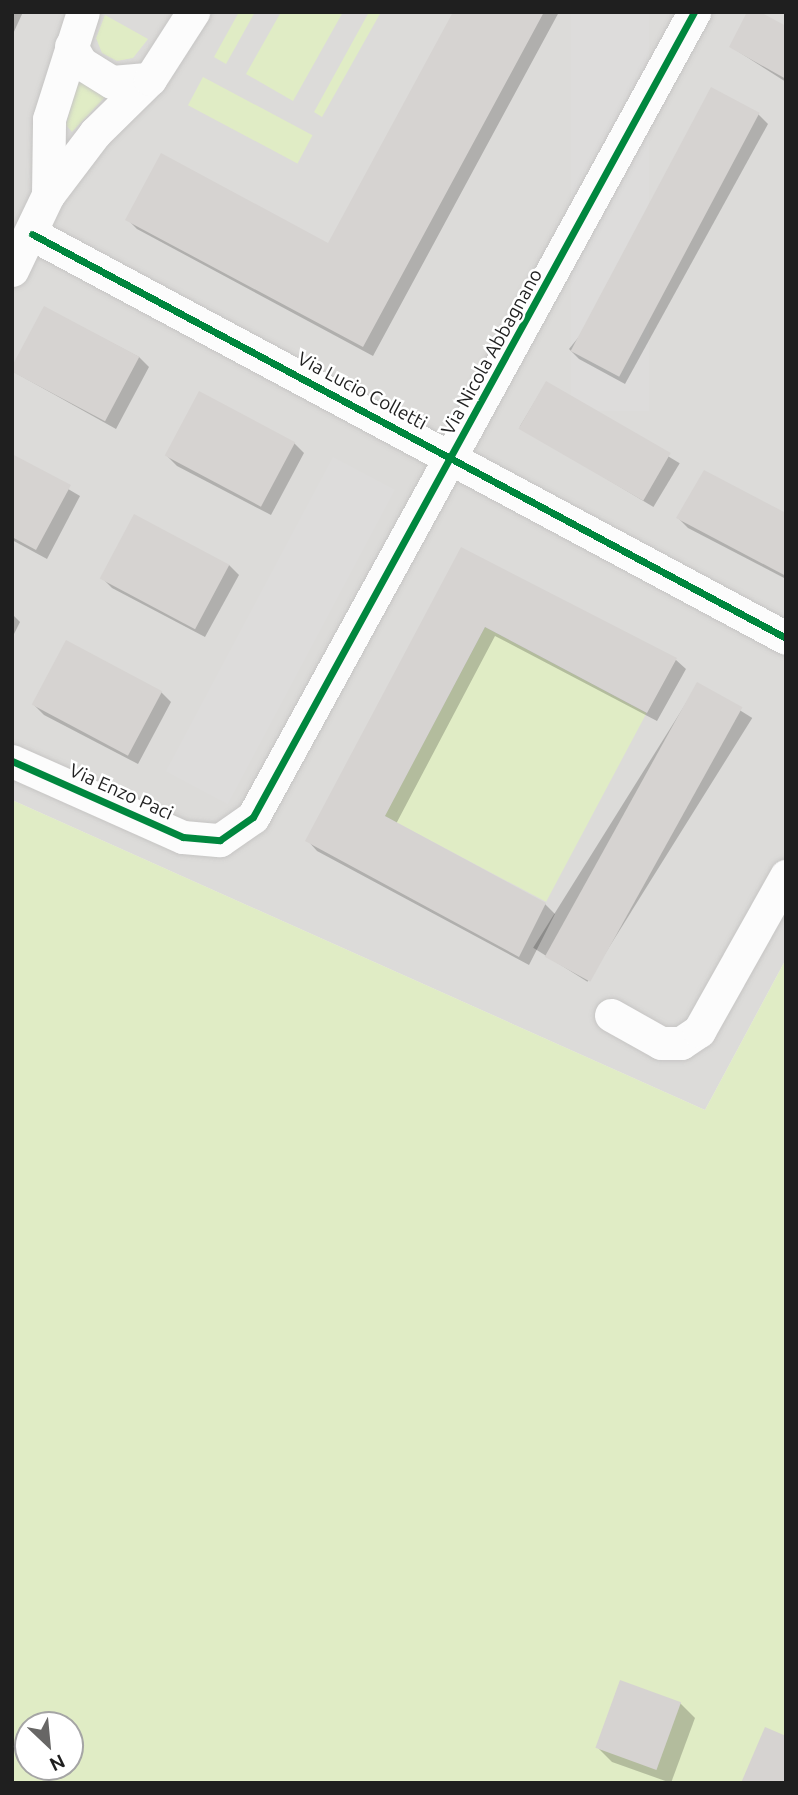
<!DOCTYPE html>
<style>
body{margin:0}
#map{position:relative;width:798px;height:1795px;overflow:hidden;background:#edebe8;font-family:Ubuntu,sans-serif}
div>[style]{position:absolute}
.residential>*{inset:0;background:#dcdbd9}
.grass>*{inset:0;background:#e0ecc5;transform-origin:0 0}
.parking>*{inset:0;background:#dddcdb;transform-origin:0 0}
.shadow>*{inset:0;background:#0003;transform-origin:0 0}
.building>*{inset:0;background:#d6d3d1;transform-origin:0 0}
.roads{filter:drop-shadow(0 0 2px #c6c5c4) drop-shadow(0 0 2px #c6c5c4)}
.minor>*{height:33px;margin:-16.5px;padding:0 16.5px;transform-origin:16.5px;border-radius:16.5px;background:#fcfcfc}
.cycleway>*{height:7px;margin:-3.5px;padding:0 3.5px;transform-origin:3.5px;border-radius:3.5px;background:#00873e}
span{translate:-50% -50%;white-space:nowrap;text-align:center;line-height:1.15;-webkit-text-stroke:5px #fff;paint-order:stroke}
.street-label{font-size:19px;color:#1f1f1f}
.frame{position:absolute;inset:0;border:14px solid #1f1f1f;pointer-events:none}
.north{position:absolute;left:14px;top:1711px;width:70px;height:70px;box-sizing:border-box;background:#fff;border:2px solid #a5a5a5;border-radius:50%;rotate:154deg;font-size:19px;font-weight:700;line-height:28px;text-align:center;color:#1f1f1f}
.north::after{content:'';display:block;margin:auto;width:24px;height:32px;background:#676665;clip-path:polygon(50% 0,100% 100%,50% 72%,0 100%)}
</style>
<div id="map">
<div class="residential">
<i style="clip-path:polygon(12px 12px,786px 12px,786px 959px,705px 1110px,12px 800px)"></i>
</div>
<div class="grass">
<i style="clip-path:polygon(239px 12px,255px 12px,226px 64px,214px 57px)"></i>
<i style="clip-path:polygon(281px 12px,343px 12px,293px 101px,246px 74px)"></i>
<i style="clip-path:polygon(369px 12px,381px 12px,322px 117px,314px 112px)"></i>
<i style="clip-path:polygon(105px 15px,148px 39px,133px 58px,117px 61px,102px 53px,96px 38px)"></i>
<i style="left:203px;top:77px;width:124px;height:32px;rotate:28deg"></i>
<i style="clip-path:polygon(79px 79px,108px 94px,72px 132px,66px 125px)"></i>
<i style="left:485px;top:627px;width:183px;height:214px;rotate:28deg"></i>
<i style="clip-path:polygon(evenodd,12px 800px,705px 1110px,786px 959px,786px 1783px,12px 1783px,12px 800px,28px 1725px,70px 1725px,70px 1767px,28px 1767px,28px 1725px)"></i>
</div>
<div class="parking">
<i style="left:571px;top:12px;width:78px;height:399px"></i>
<i style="left:333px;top:457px;width:70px;height:356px;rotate:28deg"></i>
</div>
<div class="shadow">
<i style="clip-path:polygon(12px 12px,23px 12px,12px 36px)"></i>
<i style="clip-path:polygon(455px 12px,559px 12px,373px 356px,137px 229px,127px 219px,329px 245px)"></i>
<i style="clip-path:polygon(786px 28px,786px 82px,731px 47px)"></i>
<i style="clip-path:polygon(758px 114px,768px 124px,625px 384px,579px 359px,569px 349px)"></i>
<i style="clip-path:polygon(45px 308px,139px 357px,149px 367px,116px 429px,12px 371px)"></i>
<i style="left:546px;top:383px;width:156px;height:51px;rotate:31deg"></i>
<i style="clip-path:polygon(294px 443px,304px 453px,271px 515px,177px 466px,167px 456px)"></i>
<i style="clip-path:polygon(12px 456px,80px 496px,47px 559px,12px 540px)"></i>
<i style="clip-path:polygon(786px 515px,786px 579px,688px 528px,678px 518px)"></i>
<i style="clip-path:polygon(462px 549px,676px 660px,686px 669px,657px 721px,495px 636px,396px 824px,545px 904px,555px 914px,529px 965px,317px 851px,308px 841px)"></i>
<i style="clip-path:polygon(229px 565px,239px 575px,205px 637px,112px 588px,102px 578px)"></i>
<i style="clip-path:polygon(12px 614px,20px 622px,12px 638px)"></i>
<i style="left:698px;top:684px;width:64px;height:311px;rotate:32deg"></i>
<i style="clip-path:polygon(161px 692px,171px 702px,138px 764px,44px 715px,34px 705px)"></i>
<i style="clip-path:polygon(680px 1703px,695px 1718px,671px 1783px,612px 1762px,597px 1747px)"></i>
</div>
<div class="building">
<i style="clip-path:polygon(453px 12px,544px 12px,363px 347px,125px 220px,161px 153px,328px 243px)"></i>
<i style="clip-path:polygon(747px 12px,760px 12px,786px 26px,786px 79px,729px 47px)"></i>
<i style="left:711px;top:87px;width:55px;height:299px;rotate:28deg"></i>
<i style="left:44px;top:306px;width:108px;height:73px;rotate:28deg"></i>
<i style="left:546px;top:381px;width:144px;height:55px;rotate:30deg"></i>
<i style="left:199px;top:391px;width:109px;height:73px;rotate:28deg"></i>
<i style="clip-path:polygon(12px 454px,71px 485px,36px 550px,12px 537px)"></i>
<i style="clip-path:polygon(704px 470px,786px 513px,786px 576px,676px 518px)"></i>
<i style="left:134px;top:514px;width:108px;height:73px;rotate:28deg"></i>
<i style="clip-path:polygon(461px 547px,677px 658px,647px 713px,485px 627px,385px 816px,546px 903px,519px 957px,305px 841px)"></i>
<i style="left:66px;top:640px;width:109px;height:73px;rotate:28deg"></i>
<i style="left:697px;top:682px;width:52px;height:314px;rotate:29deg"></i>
<i style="left:620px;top:1680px;width:65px;height:72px;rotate:20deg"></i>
<i style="clip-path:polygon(765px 1727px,786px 1736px,786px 1783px,741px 1783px)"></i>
</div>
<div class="roads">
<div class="minor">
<i style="left:71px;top:46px;width:20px;rotate:60deg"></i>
<i style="left:81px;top:63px;width:36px;rotate:32deg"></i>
<i style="left:112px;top:82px;width:38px;rotate:-5deg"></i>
<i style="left:48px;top:195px;width:76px;rotate:-89.2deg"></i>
<i style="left:49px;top:119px;width:112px;rotate:-72.4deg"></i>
<i style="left:32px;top:234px;width:855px;rotate:28.18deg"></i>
<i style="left:12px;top:270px;width:83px;rotate:-64.4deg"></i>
<i style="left:48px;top:195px;width:78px;rotate:-52.8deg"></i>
<i style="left:95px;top:133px;width:77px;rotate:-44.5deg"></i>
<i style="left:150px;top:79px;width:80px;rotate:-57.3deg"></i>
<i style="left:12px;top:761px;width:187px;rotate:24deg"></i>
<i style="left:183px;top:837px;width:37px;rotate:5deg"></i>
<i style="left:220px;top:840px;width:40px;rotate:-34.9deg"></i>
<i style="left:253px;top:817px;width:918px;rotate:-61.28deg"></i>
<i style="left:611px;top:1015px;width:57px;rotate:29.2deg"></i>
<i style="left:661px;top:1043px;width:20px"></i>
<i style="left:681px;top:1043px;width:22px;rotate:-34deg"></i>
<i style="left:699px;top:1031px;width:178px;rotate:-60.7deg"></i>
</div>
</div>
<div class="cycleway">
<i style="left:32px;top:234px;width:855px;rotate:28.18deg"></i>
<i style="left:12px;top:761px;width:187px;rotate:24deg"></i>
<i style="left:183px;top:837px;width:37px;rotate:5deg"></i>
<i style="left:220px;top:840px;width:40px;rotate:-34.9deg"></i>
<i style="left:253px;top:817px;width:918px;rotate:-61.28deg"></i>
</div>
<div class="street-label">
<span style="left:492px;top:352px;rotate:-61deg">Via Nicola Abbagnano</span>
<span style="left:362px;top:391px;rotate:28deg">Via Lucio Colletti</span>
<span style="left:121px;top:792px;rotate:24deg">Via Enzo Paci</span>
</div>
<div class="frame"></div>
<div class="north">N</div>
</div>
